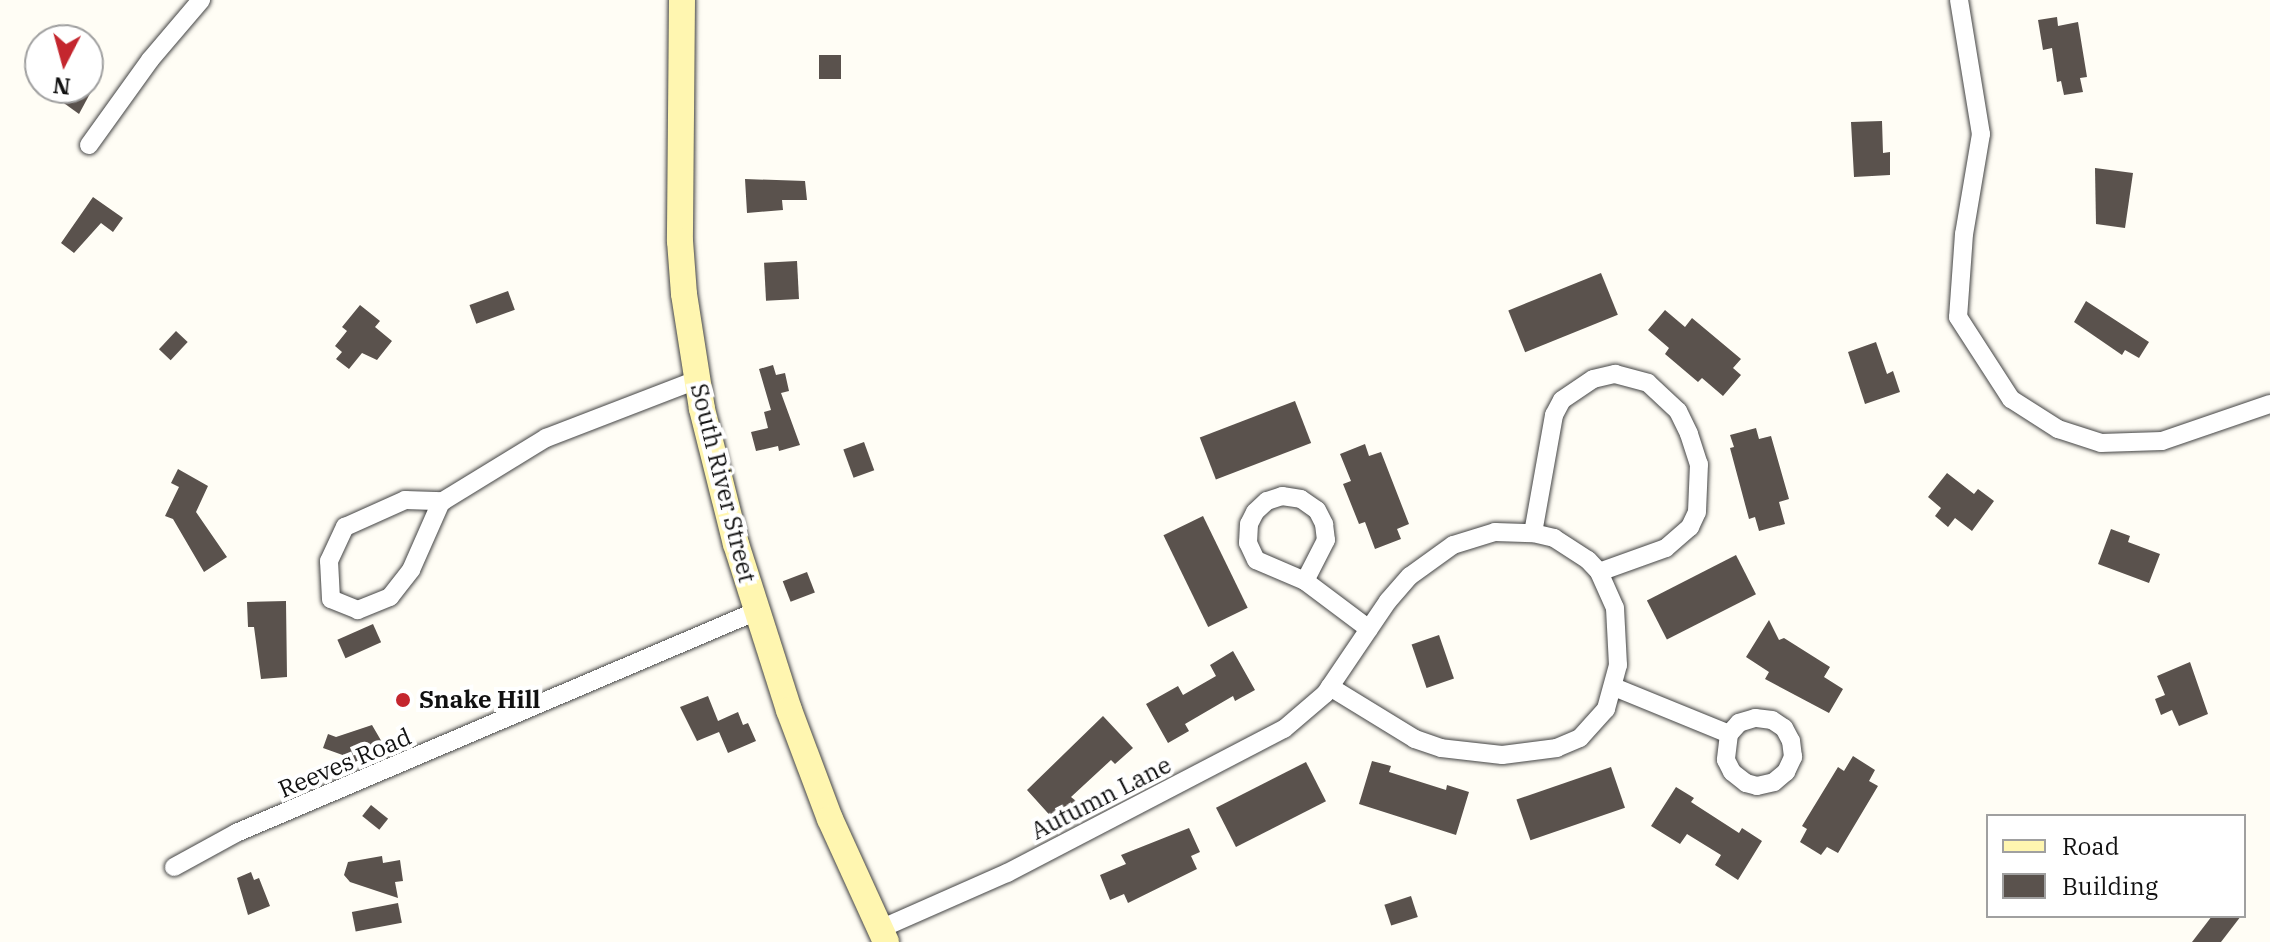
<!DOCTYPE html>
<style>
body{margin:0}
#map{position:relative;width:2270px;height:942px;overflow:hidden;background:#fffdf5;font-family:"IBM Plex Serif",serif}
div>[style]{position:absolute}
.building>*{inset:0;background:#5a524d;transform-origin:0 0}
.roads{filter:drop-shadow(0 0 2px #444) drop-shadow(0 0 2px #444)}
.street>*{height:18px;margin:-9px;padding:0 9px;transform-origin:9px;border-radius:9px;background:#fff}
.secondary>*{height:26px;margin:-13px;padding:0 13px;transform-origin:13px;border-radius:13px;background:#fff6b0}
.dots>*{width:22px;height:22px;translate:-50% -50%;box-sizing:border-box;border:4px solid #fff;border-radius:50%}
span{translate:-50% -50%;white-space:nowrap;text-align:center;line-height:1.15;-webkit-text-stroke:8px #fff;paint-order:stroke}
.street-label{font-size:24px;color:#111}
.poi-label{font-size:24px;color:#111;font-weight:700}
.left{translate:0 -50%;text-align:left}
.legend{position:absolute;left:1986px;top:814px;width:260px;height:104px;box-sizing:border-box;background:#fff;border:2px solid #a0a0a0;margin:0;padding:10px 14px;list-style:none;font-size:24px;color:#111}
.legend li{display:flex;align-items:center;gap:16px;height:40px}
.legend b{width:40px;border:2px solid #a0a0a0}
.north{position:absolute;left:24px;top:24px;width:80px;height:80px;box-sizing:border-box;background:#fff;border:2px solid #a0a0a0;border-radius:50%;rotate:186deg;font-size:22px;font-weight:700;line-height:32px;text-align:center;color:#111}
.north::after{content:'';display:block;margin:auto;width:28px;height:36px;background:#c4262e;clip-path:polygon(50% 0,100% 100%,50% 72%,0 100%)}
</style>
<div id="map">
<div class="building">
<i style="clip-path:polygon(2057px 17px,2058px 26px,2078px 22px,2087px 77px,2080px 78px,2083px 92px,2064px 95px,2061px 81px,2057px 82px,2052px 48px,2043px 50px,2038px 20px)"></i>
<i style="left:819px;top:55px;width:22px;height:24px"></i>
<i style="clip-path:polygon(43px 88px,93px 88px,79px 114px)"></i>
<i style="clip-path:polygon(1882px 121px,1883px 153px,1890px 152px,1890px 175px,1854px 177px,1851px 122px)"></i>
<i style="clip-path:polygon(2095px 168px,2133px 173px,2125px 228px,2096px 224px)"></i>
<i style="clip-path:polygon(745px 179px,805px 181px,807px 200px,782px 200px,783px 210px,747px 213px)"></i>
<i style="clip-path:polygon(93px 197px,123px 218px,113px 232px,101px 223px,74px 253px,61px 243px)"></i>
<i style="left:797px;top:261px;width:38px;height:33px;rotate:87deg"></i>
<i style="left:1601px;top:273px;width:45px;height:100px;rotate:68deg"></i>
<i style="left:508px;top:291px;width:20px;height:41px;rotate:70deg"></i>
<i style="clip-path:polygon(2086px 301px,2149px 342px,2139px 358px,2125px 350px,2122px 355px,2074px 322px)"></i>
<i style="clip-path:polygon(360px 305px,380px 321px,375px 327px,392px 341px,377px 360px,362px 353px,349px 369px,336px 359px,342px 352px,335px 346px,347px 331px,342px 327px)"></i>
<i style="clip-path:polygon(1665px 310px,1685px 327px,1692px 318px,1741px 359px,1733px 368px,1741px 375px,1723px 396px,1702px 378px,1698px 382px,1665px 354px,1669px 348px,1648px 330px)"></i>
<i style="left:176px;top:331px;width:16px;height:25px;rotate:43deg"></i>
<i style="clip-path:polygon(1876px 342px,1887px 374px,1893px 371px,1900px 392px,1865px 404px,1848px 352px)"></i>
<i style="clip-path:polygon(773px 365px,776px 375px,785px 373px,789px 391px,781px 393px,800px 445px,779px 451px,778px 446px,756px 451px,751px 432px,768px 428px,764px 412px,771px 410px,759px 369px)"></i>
<i style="left:1295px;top:401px;width:45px;height:102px;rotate:69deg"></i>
<i style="clip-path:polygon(1756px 428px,1759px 439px,1771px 436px,1789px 499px,1779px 502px,1785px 524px,1759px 531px,1755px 517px,1749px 519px,1730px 448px,1734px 447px,1730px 435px)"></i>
<i style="left:864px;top:442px;width:30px;height:22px;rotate:70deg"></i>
<i style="clip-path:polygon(1365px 444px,1369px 456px,1381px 452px,1409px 524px,1397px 529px,1401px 539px,1375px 549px,1365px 522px,1359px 524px,1343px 484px,1351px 481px,1340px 454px)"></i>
<i style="clip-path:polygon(178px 469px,208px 486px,196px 512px,227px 557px,204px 572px,173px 519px,165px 516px,179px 487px,171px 483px)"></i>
<i style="clip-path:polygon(1947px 473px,1974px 494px,1978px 489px,1994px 501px,1972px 531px,1955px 518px,1948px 527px,1935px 516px,1941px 508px,1928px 497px)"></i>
<i style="left:1203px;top:516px;width:102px;height:44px;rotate:64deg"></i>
<i style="clip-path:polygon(2111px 529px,2130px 536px,2128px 542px,2160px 554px,2149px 583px,2098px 564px)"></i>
<i style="left:1736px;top:555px;width:44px;height:100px;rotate:63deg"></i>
<i style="left:807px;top:572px;width:22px;height:26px;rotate:69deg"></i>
<i style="clip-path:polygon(286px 601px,287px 677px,261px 679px,254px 627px,248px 627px,247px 602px)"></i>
<i style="clip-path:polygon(1769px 620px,1779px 640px,1784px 638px,1830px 667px,1824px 677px,1843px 689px,1829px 713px,1765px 679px,1769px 672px,1746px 657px)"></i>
<i style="left:373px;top:624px;width:20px;height:39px;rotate:66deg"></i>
<i style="left:1439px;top:635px;width:46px;height:29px;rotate:71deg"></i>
<i style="clip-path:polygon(1233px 651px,1255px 690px,1235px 701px,1233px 696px,1185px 724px,1189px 731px,1168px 743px,1146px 704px,1178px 686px,1183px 695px,1216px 676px,1210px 665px)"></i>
<i style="clip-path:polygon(2190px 662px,2208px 714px,2179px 726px,2172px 710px,2161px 715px,2155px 699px,2165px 695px,2157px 676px)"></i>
<i style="clip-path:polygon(708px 696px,718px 721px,738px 712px,743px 725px,748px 723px,756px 741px,728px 753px,719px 732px,697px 741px,680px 707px)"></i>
<i style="clip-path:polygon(1103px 716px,1133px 748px,1115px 764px,1111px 760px,1071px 797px,1076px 801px,1055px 821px,1027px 790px)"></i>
<i style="clip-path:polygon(372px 725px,386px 749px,354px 763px,351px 758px,323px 748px,328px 734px,336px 737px)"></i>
<i style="clip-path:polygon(1853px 756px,1875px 770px,1869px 781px,1878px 786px,1838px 853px,1827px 847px,1821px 855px,1800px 842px,1807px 829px,1802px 826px,1838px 767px,1844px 771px)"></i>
<i style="clip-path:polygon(1372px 761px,1391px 766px,1389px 772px,1446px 790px,1447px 785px,1469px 792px,1456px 835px,1359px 804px)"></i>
<i style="left:1306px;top:762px;width:44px;height:101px;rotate:63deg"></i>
<i style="left:1611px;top:767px;width:43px;height:100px;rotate:71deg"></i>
<i style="clip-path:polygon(1676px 787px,1694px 798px,1691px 802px,1739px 833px,1742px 828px,1762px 841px,1738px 880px,1715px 865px,1721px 855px,1687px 834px,1680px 844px,1651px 826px)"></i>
<i style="left:371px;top:805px;width:22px;height:14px;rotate:39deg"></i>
<i style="clip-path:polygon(1189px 828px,1200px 852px,1191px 856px,1197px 869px,1128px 903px,1124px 894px,1110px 900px,1100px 875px,1126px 864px,1121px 855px)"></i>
<i style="clip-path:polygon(382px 856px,383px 863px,400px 860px,403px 881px,395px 882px,398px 898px,350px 882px,344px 875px,348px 862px)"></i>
<i style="clip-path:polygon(251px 872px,254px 880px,259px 878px,270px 906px,248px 915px,237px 878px)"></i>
<i style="left:1411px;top:896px;width:22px;height:28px;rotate:72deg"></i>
<i style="left:398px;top:903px;width:20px;height:47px;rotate:79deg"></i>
<i style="clip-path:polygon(2212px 916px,2241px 916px,2221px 942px,2192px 942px)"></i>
</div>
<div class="roads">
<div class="street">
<i style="left:1959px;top:0;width:136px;rotate:80.7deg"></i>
<i style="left:1981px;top:134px;width:101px;rotate:99.6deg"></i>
<i style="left:1964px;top:234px;width:83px;rotate:94.1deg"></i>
<i style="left:1958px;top:317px;width:98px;rotate:57.1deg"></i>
<i style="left:2011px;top:399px;width:56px;rotate:32.6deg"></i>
<i style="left:2058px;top:429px;width:45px;rotate:18deg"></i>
<i style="left:2101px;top:443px;width:61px;rotate:-1.9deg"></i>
<i style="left:2162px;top:441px;width:114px;rotate:-18.9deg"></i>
<i style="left:89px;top:145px;width:105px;rotate:-54.3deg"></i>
<i style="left:150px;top:60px;width:79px;rotate:-49.6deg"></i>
<i style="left:441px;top:502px;width:74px;rotate:113.8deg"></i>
<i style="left:411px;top:570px;width:34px;rotate:128deg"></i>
<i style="left:390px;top:597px;width:35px;rotate:158deg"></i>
<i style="left:358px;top:610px;width:29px;rotate:-158deg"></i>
<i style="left:331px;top:599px;width:38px;rotate:-93deg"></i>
<i style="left:329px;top:561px;width:38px;rotate:-65deg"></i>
<i style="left:345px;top:527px;width:66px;rotate:-24.2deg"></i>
<i style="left:405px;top:500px;width:38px;rotate:2deg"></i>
<i style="left:443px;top:501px;width:121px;rotate:-31.5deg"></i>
<i style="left:546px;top:438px;width:161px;rotate:-21.1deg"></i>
<i style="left:1533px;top:533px;width:120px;rotate:-79.9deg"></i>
<i style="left:1554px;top:415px;width:17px;rotate:-62deg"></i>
<i style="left:1562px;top:400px;width:37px;rotate:-34deg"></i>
<i style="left:1593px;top:379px;width:23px;rotate:-13deg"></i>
<i style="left:1615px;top:374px;width:34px;rotate:15deg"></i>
<i style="left:1648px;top:383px;width:41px;rotate:43deg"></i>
<i style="left:1678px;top:411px;width:25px;rotate:64deg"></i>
<i style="left:1689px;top:434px;width:32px;rotate:72deg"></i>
<i style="left:1699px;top:464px;width:48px;rotate:92.4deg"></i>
<i style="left:1697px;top:512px;width:17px;rotate:115deg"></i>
<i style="left:1690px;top:527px;width:32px;rotate:139deg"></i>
<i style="left:1666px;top:548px;width:71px;rotate:160.3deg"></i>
<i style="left:1305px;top:581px;width:53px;rotate:-156.8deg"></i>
<i style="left:1256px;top:560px;width:19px;rotate:-115deg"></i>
<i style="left:1248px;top:543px;width:19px;rotate:-87deg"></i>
<i style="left:1249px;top:524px;width:13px;rotate:-63deg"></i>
<i style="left:1255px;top:512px;width:16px;rotate:-43deg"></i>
<i style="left:1267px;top:501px;width:16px;rotate:-18deg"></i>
<i style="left:1282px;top:496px;width:19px;rotate:9deg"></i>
<i style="left:1301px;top:499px;width:19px;rotate:35deg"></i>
<i style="left:1317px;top:510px;width:16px;rotate:63deg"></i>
<i style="left:1324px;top:524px;width:16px;rotate:83deg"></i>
<i style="left:1326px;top:540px;width:46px;rotate:117.1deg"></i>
<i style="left:1305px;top:581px;width:80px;rotate:36.9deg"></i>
<i style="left:1614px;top:687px;width:124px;rotate:22.2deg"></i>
<i style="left:1729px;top:734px;width:26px;rotate:97deg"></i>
<i style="left:1726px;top:760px;width:13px;rotate:63deg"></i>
<i style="left:1732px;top:772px;width:18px;rotate:38deg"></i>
<i style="left:1746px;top:783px;width:11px;rotate:15deg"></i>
<i style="left:1757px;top:786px;width:17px;rotate:-13deg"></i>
<i style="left:1774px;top:782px;width:16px;rotate:-40deg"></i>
<i style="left:1786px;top:772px;width:17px;rotate:-65deg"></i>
<i style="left:1793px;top:757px;width:16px;rotate:-97deg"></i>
<i style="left:1791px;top:741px;width:15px;rotate:-118deg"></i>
<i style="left:1784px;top:728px;width:14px;rotate:-146deg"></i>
<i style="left:1772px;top:720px;width:17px;rotate:-173deg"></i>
<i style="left:1755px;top:718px;width:17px;rotate:163deg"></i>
<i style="left:1739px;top:723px;width:15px;rotate:132deg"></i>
<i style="left:174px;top:867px;width:71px;rotate:-28.7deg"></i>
<i style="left:236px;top:833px;width:566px;rotate:-23.08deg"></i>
<i style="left:880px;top:929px;width:139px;rotate:-23.8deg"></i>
<i style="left:1007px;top:873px;width:312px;rotate:-27.5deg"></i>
<i style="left:1284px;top:729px;width:54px;rotate:-40.5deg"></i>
<i style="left:1325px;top:694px;width:112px;rotate:-55.9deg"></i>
<i style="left:1388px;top:601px;width:33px;rotate:-49deg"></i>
<i style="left:1410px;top:576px;width:53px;rotate:-35.8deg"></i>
<i style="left:1453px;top:545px;width:44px;rotate:-17.2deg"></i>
<i style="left:1495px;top:532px;width:38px;rotate:2deg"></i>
<i style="left:1533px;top:533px;width:22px;rotate:13deg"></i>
<i style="left:1554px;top:538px;width:40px;rotate:32.9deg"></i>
<i style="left:1588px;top:560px;width:16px;rotate:47deg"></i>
<i style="left:1599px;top:572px;width:39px;rotate:66deg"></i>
<i style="left:1615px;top:608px;width:57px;rotate:87deg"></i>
<i style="left:1618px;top:665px;width:46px;rotate:105.3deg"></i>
<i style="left:1606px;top:709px;width:39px;rotate:132deg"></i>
<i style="left:1580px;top:738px;width:25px;rotate:157deg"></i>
<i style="left:1557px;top:748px;width:55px;rotate:172.7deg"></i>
<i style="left:1502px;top:755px;width:61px;rotate:-173.5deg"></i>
<i style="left:1441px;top:748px;width:28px;rotate:-161deg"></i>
<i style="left:1415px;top:739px;width:100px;rotate:-148.5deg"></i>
</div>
<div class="secondary">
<i style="left:682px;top:0;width:241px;rotate:90.5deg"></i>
<i style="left:680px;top:241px;width:53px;rotate:85.7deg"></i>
<i style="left:684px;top:294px;width:116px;rotate:81.1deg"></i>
<i style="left:702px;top:409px;width:139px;rotate:75.9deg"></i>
<i style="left:736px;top:544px;width:174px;rotate:72.3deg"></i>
<i style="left:789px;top:710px;width:116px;rotate:69.4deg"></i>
<i style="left:830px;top:819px;width:135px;rotate:65.5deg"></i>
</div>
</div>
<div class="dots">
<i style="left:403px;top:700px;background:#c4262e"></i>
</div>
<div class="street-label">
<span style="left:723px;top:483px;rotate:76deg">South River Street</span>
<span style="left:345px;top:763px;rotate:-23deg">Reeves Road</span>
<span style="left:1101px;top:798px;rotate:-27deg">Autumn Lane</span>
</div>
<div class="poi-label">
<span class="left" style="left:419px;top:700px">Snake Hill</span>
</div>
<ul class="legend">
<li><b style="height:10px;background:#fff6b0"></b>Road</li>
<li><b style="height:22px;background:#5a524d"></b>Building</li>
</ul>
<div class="north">N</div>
</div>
